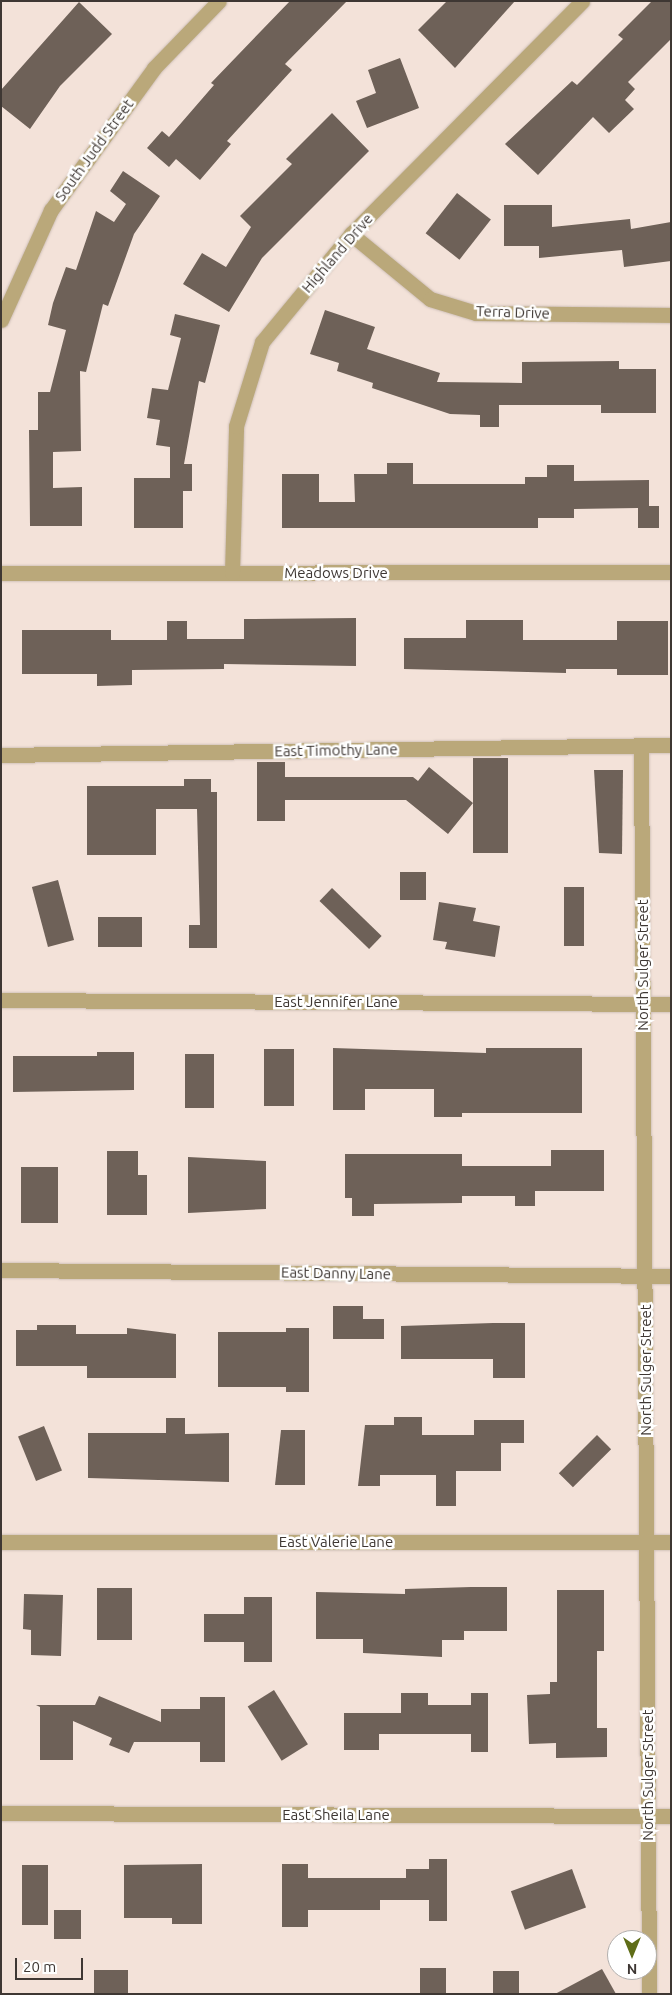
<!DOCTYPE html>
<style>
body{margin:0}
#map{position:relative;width:672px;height:1995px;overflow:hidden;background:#f3e2d9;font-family:Ubuntu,sans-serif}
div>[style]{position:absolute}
.building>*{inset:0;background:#6e6158;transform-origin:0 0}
.roads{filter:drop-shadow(0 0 1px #cfc0b8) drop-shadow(0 0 1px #cfc0b8)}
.minor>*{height:15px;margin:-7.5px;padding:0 7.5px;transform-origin:7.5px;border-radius:7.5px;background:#baa87a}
span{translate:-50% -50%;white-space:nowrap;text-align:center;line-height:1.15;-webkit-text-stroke:5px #fff;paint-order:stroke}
.street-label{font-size:15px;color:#3e3733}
.frame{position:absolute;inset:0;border:2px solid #3e3733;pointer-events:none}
.north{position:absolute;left:607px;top:1930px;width:50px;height:50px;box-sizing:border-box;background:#fff;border:1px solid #b2afad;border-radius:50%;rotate:180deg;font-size:14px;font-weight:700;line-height:20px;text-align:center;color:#3e3733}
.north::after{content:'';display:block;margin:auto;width:18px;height:22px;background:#5f6d18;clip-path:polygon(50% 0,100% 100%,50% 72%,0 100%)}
.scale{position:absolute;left:15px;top:1958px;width:68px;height:22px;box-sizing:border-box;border:2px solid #3e3733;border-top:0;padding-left:6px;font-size:15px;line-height:18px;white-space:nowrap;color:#3e3733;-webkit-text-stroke:4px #fff;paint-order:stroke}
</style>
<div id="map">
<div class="building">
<i style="clip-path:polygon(290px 1px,347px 1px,285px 64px,292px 70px,227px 141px,231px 144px,200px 180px,176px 159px,169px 167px,147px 148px,162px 131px,169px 137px,214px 85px,211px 83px)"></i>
<i style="clip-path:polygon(447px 1px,515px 1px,455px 68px,418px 30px)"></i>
<i style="clip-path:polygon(652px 1px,671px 1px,671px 39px,628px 82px,635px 89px,625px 100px,634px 109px,609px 133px,593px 117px,538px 175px,505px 144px,572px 81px,577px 85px,623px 39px,618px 35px)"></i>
<i style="clip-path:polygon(79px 2px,112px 34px,60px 86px,30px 129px,1px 106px,1px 90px)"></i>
<i style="clip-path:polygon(400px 58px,419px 108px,367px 128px,356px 101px,376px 93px,368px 70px)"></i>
<i style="clip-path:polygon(332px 113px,369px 151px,262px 258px,229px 312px,183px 284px,202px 253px,226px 267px,251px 227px,240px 216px,292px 164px,286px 159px)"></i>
<i style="clip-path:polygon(123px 171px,160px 196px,134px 234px,108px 306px,103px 304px,86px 372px,80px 371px,81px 451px,53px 452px,53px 488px,82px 487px,82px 526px,30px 526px,29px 430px,38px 430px,38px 392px,50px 392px,66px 330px,48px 325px,53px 303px,66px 267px,76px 270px,96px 211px,114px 222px,126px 204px,110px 191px)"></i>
<i style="left:457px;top:193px;width:43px;height:51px;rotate:38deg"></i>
<i style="clip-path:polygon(504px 205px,552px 205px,552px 227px,630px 219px,631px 229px,671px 222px,671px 261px,624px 267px,622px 250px,539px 258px,539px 246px,504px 246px)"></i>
<i style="clip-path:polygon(325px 310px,375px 327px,367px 349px,440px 373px,437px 382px,522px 383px,522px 362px,619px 361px,619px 369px,656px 369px,656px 413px,601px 413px,601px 405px,499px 405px,499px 427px,480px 427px,480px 415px,450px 414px,372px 388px,373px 383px,337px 371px,339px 363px,310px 354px)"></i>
<i style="clip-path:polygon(175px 314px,220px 325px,205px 383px,199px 381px,184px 464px,192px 464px,192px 491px,183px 491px,183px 528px,134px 528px,134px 478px,170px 478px,170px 447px,156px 445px,160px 420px,147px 418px,152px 388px,168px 390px,181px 338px,170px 335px)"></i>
<i style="clip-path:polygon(387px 463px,413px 463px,413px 484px,525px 484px,525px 477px,547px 477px,547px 465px,574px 465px,574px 481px,649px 480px,649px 506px,659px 506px,659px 528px,638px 528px,638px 508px,574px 509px,574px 518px,538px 518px,538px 528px,282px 528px,282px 474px,319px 474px,319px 502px,355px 502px,354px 474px,387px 474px)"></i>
<i style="clip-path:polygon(356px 618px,356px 666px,224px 664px,224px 669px,132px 670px,132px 685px,97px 686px,97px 674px,22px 674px,22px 630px,111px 630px,111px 640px,167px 640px,167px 621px,187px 621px,187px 639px,244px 639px,244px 619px)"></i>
<i style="clip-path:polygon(466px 620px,523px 620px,523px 640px,617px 640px,617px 621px,668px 621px,668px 675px,617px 675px,617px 669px,566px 669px,566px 673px,404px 669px,404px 638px,466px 638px)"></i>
<i style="left:473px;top:758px;width:35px;height:95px"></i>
<i style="clip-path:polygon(257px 762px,285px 762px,285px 777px,413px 777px,418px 781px,429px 767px,473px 803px,448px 834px,406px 800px,285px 800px,285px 821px,257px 821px)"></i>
<i style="clip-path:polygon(594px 770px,623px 770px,622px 854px,599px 853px)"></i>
<i style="clip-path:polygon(184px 779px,211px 779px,211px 792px,217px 792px,217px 948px,189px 948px,189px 925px,200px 925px,197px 809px,156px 809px,156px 855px,87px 855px,87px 786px,184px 786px)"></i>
<i style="left:400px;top:872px;width:26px;height:28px"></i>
<i style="left:58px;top:880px;width:62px;height:27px;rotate:75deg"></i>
<i style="left:564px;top:887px;width:20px;height:59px"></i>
<i style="left:332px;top:888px;width:69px;height:18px;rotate:44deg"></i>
<i style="clip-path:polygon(439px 902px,476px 908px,473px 921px,500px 926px,495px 957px,445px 949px,447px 942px,433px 940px)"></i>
<i style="left:98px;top:917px;width:44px;height:30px"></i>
<i style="clip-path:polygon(333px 1048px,486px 1053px,486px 1048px,582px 1048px,582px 1113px,462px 1113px,462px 1117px,434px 1117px,434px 1089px,365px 1089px,365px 1110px,333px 1110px)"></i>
<i style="left:264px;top:1049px;width:30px;height:57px"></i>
<i style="clip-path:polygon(97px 1052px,134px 1052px,134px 1090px,13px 1092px,13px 1056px,97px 1056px)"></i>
<i style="left:185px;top:1054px;width:29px;height:54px"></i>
<i style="clip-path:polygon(551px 1150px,604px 1150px,604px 1191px,535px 1191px,535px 1206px,515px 1206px,515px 1196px,462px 1196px,462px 1203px,374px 1204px,374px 1216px,352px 1216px,352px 1198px,345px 1198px,345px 1154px,462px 1154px,462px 1166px,551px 1166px)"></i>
<i style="clip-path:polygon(107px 1151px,138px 1151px,138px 1175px,147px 1175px,147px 1215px,107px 1215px)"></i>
<i style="clip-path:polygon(188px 1157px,266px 1161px,266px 1209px,188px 1213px)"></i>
<i style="left:21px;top:1167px;width:37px;height:56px"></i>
<i style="clip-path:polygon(333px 1306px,363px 1306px,363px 1319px,384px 1319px,384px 1339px,333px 1339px)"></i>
<i style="clip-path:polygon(493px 1323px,525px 1323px,525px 1378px,493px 1378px,493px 1359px,401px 1359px,401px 1326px)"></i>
<i style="clip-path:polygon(37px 1325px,76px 1325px,76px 1334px,127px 1334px,127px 1328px,176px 1334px,176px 1378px,87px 1378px,87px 1366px,16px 1366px,16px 1330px,37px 1330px)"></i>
<i style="clip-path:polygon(286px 1328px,309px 1328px,309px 1392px,286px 1392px,286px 1387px,218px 1387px,218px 1332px,286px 1332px)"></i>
<i style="clip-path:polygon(394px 1417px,422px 1417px,422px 1435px,474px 1435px,474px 1420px,524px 1420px,524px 1443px,501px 1443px,501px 1471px,456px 1471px,456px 1506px,436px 1506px,436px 1475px,380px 1475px,380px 1486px,358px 1486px,365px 1425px,394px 1425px)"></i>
<i style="clip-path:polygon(166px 1418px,185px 1418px,185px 1434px,229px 1433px,229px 1482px,88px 1478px,88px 1433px,166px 1433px)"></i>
<i style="left:44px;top:1426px;width:48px;height:28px;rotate:68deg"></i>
<i style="clip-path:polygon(281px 1430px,305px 1430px,305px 1485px,275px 1485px)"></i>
<i style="left:597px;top:1435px;width:20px;height:54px;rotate:45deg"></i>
<i style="clip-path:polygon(471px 1587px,507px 1587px,507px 1631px,464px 1631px,464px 1640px,442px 1640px,442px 1657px,363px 1653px,363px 1639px,316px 1639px,316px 1592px,405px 1594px,405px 1589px)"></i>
<i style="left:97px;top:1588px;width:35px;height:52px"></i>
<i style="clip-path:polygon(557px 1590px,604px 1590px,604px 1651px,597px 1651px,597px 1728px,607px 1728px,607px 1757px,556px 1758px,556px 1743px,529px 1744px,527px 1695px,550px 1694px,550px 1682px,557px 1682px)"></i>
<i style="clip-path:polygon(24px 1594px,63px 1595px,61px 1656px,31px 1655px,31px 1630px,23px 1629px)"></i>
<i style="clip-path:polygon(244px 1597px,272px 1597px,272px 1662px,244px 1662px,244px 1642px,204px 1642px,204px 1614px,244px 1614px)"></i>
<i style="left:274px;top:1690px;width:64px;height:31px;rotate:58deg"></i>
<i style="clip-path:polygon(401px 1693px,428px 1693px,428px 1705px,471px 1705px,471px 1693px,488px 1693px,488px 1752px,471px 1752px,471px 1734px,379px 1734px,379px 1750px,344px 1750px,344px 1713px,401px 1713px)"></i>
<i style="clip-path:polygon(99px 1696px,161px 1722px,161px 1709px,200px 1709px,200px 1697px,225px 1697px,225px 1762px,200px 1762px,200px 1742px,134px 1742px,129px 1753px,109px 1745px,112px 1738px,73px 1721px,73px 1760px,40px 1760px,40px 1707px,36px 1705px,95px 1705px)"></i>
<i style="clip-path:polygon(429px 1859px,447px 1859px,447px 1921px,429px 1921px,429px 1900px,380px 1900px,380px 1910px,308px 1910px,308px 1927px,282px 1927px,282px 1864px,308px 1864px,308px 1878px,406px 1878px,406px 1869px,429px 1869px)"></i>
<i style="clip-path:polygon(202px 1864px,202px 1924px,172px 1924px,172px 1918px,124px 1918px,124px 1865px)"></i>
<i style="left:22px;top:1865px;width:26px;height:60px"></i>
<i style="left:572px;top:1869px;width:41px;height:65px;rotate:70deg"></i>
<i style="left:54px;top:1910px;width:27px;height:29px"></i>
<i style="left:420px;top:1968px;width:26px;height:26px"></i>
<i style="clip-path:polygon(602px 1969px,616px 1994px,555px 1994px)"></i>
<i style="left:94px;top:1970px;width:34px;height:24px"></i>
<i style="left:493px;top:1971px;width:26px;height:23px"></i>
</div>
<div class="roads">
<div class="minor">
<i style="left:351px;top:234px;width:102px;rotate:39.4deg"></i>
<i style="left:430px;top:299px;width:48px;rotate:16.9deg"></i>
<i style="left:476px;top:313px;width:195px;rotate:0.6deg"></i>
<i style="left:1px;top:320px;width:121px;rotate:-65.6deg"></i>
<i style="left:51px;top:210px;width:175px;rotate:-54deg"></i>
<i style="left:154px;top:68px;width:93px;rotate:-45.9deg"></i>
<i style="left:1px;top:573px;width:670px;rotate:-0.09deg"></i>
<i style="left:232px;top:573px;width:147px;rotate:-88.4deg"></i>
<i style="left:236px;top:426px;width:88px;rotate:-72.8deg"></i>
<i style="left:262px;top:342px;width:140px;rotate:-50.5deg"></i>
<i style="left:351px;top:234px;width:328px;rotate:-45.2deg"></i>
<i style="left:641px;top:746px;width:1248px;rotate:89.63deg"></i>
<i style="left:1px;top:755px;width:670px;rotate:-0.86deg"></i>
<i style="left:1px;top:1000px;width:670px;rotate:0.34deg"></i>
<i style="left:1px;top:1270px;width:670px;rotate:0.51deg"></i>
<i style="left:1px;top:1542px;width:670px"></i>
<i style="left:1px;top:1813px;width:670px;rotate:0.26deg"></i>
</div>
</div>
<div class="street-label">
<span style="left:94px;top:150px;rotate:-54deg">South Judd Street</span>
<span style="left:337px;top:253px;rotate:-49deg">Highland Drive</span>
<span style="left:513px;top:312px;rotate:2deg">Terra Drive</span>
<span style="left:336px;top:573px">Meadows Drive</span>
<span style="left:336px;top:750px;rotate:-1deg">East Timothy Lane</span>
<span style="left:643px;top:965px;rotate:-90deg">North Sulger Street</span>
<span style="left:336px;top:1002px">East Jennifer Lane</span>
<span style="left:336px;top:1273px;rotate:1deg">East Danny Lane</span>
<span style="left:646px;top:1370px;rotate:-90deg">North Sulger Street</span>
<span style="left:336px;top:1542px">East Valerie Lane</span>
<span style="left:648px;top:1775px;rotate:-90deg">North Sulger Street</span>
<span style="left:336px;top:1815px">East Sheila Lane</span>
</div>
<div class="frame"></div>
<div class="north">N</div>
<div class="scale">20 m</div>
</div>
